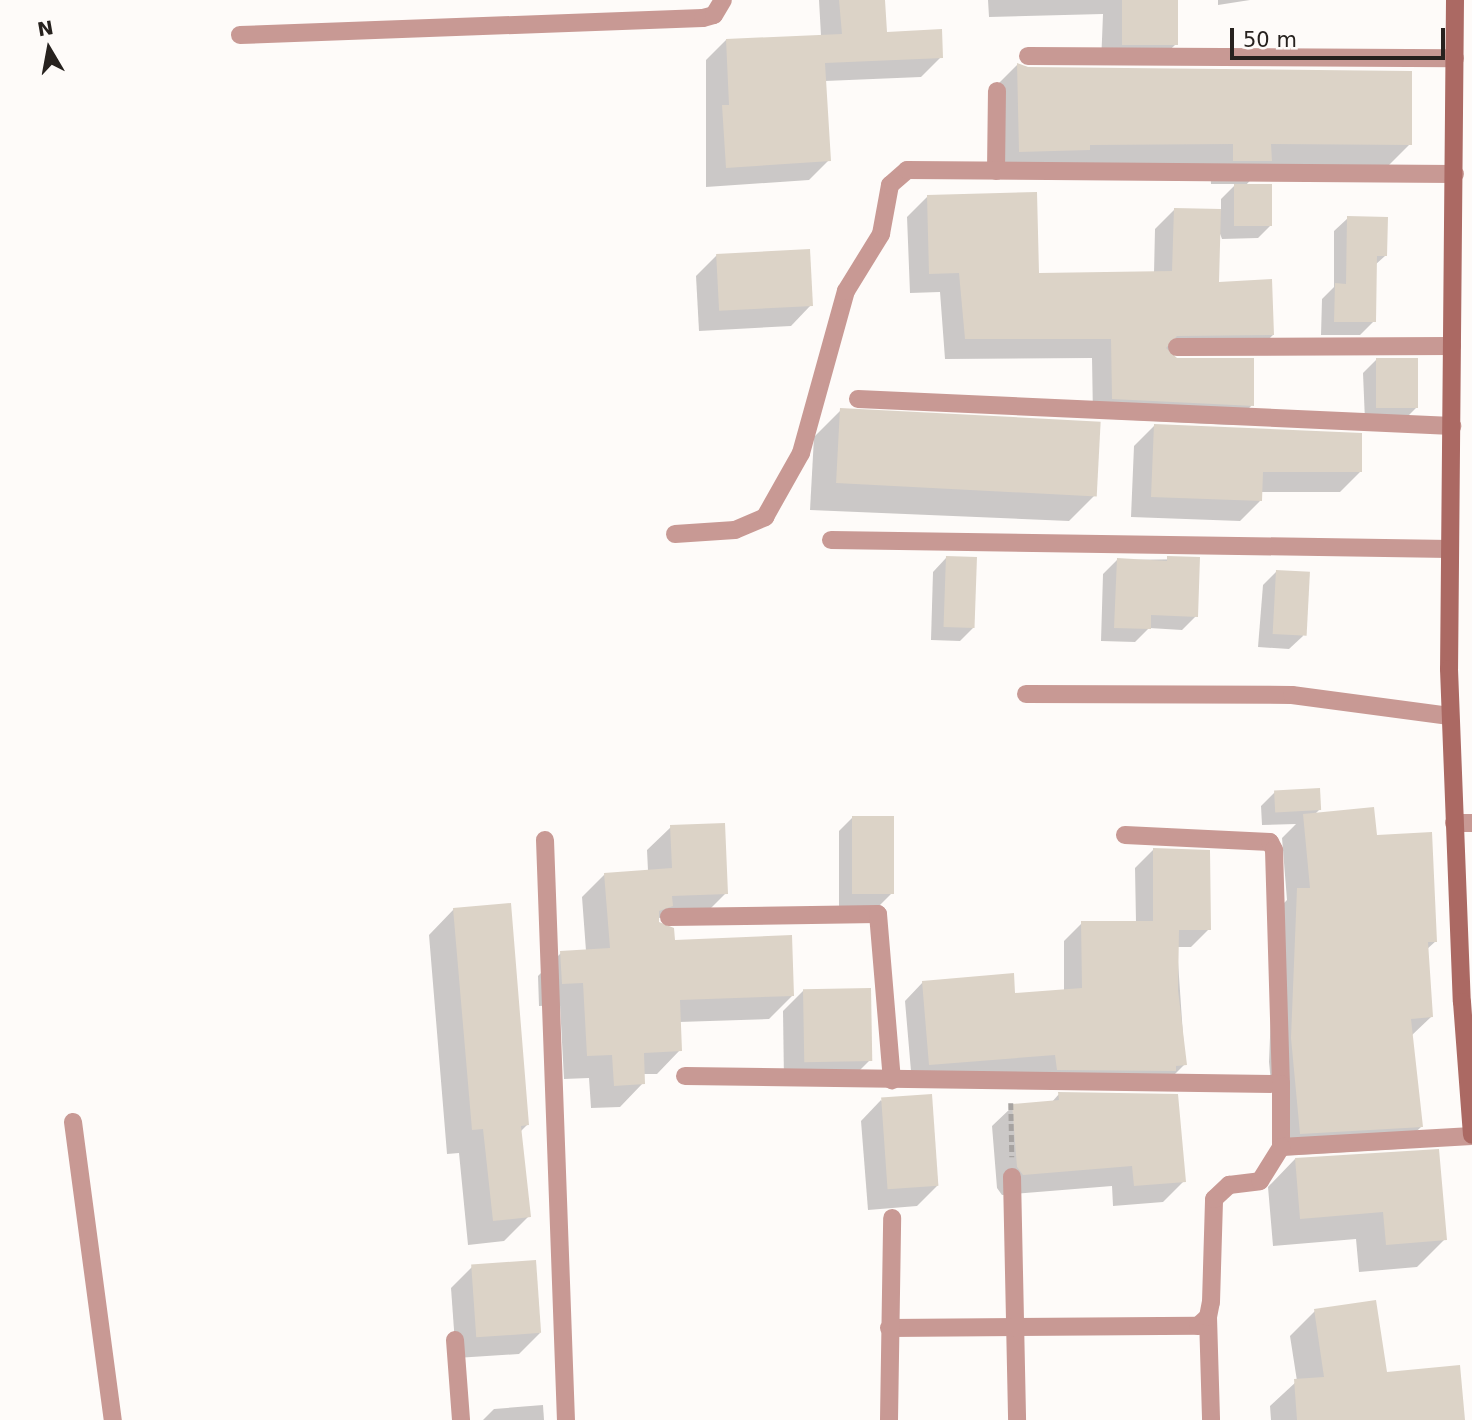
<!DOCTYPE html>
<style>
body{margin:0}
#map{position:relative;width:1472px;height:1420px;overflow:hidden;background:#fefbf9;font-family:"DejaVu Sans",sans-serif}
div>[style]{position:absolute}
.shadow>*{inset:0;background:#0003}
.building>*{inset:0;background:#dcd3c7;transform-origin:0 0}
.path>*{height:4.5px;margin-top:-2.25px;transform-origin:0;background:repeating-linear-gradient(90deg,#a7a3a1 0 7px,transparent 0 10.5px)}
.service>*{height:18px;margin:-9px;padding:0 9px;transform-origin:9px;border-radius:9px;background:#c89994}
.minor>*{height:18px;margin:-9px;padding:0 9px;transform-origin:9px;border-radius:9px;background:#c89994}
.secondary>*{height:18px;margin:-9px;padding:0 9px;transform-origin:9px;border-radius:9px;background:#ab6963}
span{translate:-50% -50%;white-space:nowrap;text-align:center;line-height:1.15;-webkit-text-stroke:7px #fefbf9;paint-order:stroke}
.north{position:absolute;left:14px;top:14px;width:70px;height:70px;-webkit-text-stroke:5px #fefbf9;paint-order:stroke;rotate:350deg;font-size:19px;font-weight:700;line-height:28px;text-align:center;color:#27221f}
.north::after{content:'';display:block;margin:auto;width:24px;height:32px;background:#27221f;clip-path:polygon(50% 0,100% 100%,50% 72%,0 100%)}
.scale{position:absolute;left:1230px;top:28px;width:215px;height:32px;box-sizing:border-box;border:4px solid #27221f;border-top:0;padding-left:9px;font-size:21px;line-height:24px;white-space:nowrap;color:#27221f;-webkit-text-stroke:5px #fefbf9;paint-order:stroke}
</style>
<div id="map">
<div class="shadow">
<i style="clip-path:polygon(819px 0,883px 0,886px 34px,941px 57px,921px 77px,825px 81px,829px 160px,809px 180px,706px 187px,706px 60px,726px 40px,821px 36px)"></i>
<i style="clip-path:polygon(988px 0,1177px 0,1175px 45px,1155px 64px,1101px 64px,1103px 14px,989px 17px)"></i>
<i style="clip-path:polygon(1218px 0,1250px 0,1218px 5px)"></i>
<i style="clip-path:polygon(1017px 65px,1410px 144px,1387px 167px,1264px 166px,1245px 186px,1272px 224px,1258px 238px,1222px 239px,1219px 231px,1217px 284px,1273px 335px,1253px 354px,1171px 355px,1252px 405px,1233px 425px,1093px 418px,1092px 358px,945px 359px,940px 292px,910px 293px,907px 217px,927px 197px,1037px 275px,1154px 273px,1155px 229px,1175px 209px,1221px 211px,1221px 199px,1236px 184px,1211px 184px,1210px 167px,996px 174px,995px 87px)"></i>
<i style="clip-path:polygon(1348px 218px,1385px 256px,1375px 265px,1374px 321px,1360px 335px,1321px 335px,1322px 299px,1334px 287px,1334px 231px)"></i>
<i style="clip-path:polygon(717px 255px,811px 305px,791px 326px,699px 331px,696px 276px)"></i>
<i style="clip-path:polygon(1377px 359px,1418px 406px,1404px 420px,1365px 421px,1363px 373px)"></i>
<i style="clip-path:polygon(841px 410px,1096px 494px,1069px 521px,810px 510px,814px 437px)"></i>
<i style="clip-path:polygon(1154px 426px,1361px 471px,1340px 492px,1261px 492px,1260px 501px,1240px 521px,1131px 517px,1134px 446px)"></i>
<i style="clip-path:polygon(946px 558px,974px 627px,960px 641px,931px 640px,933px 572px)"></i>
<i style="clip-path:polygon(1199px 559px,1196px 616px,1182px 630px,1149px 628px,1135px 642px,1101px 641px,1103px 574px,1117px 560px)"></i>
<i style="clip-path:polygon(1277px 571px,1303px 636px,1289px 649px,1258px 647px,1263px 585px)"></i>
<i style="clip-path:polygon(1275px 792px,1319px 810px,1314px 815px,1375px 837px,1436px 941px,1426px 950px,1431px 1017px,1411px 1036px,1421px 1127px,1398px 1149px,1278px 1156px,1269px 1062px,1275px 912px,1287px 900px,1282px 838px,1296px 824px,1262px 825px,1261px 806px)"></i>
<i style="clip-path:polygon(852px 818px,892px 893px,879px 906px,839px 907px,839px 831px)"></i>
<i style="clip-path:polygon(671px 827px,726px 893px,703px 916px,657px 918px,657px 923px,674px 941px,793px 995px,769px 1019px,679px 1022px,680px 1050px,657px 1074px,643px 1074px,643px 1083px,620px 1107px,591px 1108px,589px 1078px,564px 1079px,560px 1005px,539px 1006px,538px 976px,561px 953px,586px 951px,582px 897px,605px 874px,648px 871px,647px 850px)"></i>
<i style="clip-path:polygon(1153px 850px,1209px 929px,1191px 947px,1177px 947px,1185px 1064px,1167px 1082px,912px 1083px,905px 1001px,923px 982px,1014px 995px,1064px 991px,1064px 941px,1082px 923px,1136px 923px,1135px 868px)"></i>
<i style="clip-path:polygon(454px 909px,528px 1124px,520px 1132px,529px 1216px,504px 1241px,468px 1245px,459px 1153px,447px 1154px,429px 935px)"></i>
<i style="clip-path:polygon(804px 990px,870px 1060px,849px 1081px,784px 1081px,783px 1011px)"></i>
<i style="clip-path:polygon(1059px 1094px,1184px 1181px,1163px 1202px,1113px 1206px,1112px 1186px,1002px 1195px,997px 1188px,992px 1126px,1013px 1106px,1051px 1103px)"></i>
<i style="clip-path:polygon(881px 1100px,938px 1185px,917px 1206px,868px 1210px,861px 1121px)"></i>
<i style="clip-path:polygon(1295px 1159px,1445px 1239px,1417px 1267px,1359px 1272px,1356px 1239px,1273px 1246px,1268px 1187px)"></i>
<i style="clip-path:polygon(472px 1267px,540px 1333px,519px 1354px,456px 1358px,451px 1288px)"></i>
<i style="clip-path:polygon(1315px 1311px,1386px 1373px,1463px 1420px,1271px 1420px,1270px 1406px,1297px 1381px,1290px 1336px)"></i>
<i style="clip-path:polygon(543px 1405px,544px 1420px,483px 1420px,494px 1409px)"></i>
</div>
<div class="building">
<i style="clip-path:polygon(839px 0,885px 0,887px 32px,942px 29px,943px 58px,825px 63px,831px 161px,726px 168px,722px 105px,729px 105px,726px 39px,842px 34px)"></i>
<i style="left:1122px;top:0;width:56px;height:45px"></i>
<i style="clip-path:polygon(1017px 63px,1028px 67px,1412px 71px,1412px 145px,1271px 144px,1272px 161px,1233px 161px,1233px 144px,1090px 145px,1090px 150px,1019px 152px)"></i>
<i style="left:1234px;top:184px;width:38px;height:42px"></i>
<i style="clip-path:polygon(1037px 192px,1039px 273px,1172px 271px,1174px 208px,1221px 209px,1219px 282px,1272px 279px,1274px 335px,1177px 336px,1166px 348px,1177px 358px,1254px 358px,1254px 406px,1112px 399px,1111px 339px,965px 339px,959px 273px,929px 274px,927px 195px)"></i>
<i style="clip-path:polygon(1347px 216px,1388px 217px,1387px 256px,1377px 256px,1376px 322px,1334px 322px,1335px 283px,1346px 284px)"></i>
<i style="left:810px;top:249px;width:57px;height:94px;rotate:87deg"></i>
<i style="left:1376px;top:358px;width:42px;height:50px"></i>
<i style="left:840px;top:408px;width:261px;height:75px;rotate:3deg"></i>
<i style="clip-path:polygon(1154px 424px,1362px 433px,1362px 472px,1263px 472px,1262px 501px,1151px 497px)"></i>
<i style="left:946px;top:556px;width:31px;height:71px;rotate:2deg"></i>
<i style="clip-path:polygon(1167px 556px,1200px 557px,1198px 617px,1151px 615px,1151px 629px,1114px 628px,1117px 558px,1167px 561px)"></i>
<i style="left:1276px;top:570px;width:34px;height:64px;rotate:3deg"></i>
<i style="left:1320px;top:788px;width:22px;height:46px;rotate:87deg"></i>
<i style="clip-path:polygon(1374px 807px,1377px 835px,1432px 832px,1437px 942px,1428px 942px,1433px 1017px,1411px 1019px,1423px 1127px,1300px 1134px,1291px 1038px,1297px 888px,1310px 888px,1303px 814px)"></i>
<i style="left:852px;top:816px;width:42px;height:78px"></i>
<i style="clip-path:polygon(725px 823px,728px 894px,672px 896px,673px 906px,659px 911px,659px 922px,674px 928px,675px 940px,792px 935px,794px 996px,680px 1000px,682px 1051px,644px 1053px,645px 1084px,614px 1086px,612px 1055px,587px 1056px,583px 983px,562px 984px,560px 951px,610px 948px,604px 873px,672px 868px,670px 825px)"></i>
<i style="clip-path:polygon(1153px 848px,1210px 850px,1211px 930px,1179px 930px,1178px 990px,1187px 1065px,1176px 1066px,1176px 1071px,1057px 1070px,1055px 1055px,929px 1065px,922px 981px,1014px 973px,1015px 993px,1082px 988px,1081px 921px,1153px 921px)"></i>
<i style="clip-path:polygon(511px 903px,529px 1125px,521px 1126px,531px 1217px,493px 1221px,483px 1129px,472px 1130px,453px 908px)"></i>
<i style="left:871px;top:988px;width:73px;height:68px;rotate:89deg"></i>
<i style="clip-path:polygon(1058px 1092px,1178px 1094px,1186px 1182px,1134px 1186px,1132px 1166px,1023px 1175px,1017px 1167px,1012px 1104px,1059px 1100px)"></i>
<i style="left:932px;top:1094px;width:92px;height:51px;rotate:86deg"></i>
<i style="clip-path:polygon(1439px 1149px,1447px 1240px,1386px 1245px,1383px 1212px,1300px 1219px,1295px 1158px)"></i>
<i style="left:536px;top:1260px;width:73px;height:65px;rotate:86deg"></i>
<i style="clip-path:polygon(1376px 1300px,1387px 1372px,1460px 1365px,1465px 1420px,1297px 1420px,1294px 1379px,1324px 1377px,1314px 1309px)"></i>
</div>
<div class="path">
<i style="left:1011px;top:1103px;width:54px;rotate:88.9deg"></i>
</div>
<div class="service">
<i style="left:240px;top:35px;width:463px;rotate:-2.1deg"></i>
<i style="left:703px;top:18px;width:11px;rotate:-15deg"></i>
<i style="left:714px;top:15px;width:17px;rotate:-59deg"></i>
<i style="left:1028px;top:56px;width:427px;rotate:0.3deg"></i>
<i style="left:996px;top:171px;width:80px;rotate:-89.3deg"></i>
<i style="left:1177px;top:347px;width:275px;rotate:-0.2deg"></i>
<i style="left:858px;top:399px;width:595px;rotate:2.6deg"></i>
<i style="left:675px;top:534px;width:60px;rotate:-3.8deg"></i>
<i style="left:735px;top:530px;width:33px;rotate:-23deg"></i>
<i style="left:765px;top:517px;width:73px;rotate:-60.6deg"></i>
<i style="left:801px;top:453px;width:168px;rotate:-74.5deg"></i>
<i style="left:846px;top:291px;width:67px;rotate:-58.4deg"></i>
<i style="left:881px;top:234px;width:50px;rotate:-79.6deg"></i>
<i style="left:890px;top:185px;width:23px;rotate:-41deg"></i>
<i style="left:907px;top:170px;width:548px;rotate:0.42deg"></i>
<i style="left:831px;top:540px;width:619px;rotate:0.83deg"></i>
<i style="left:1026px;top:694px;width:266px;rotate:0.2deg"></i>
<i style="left:1292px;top:695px;width:159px;rotate:7.6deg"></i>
<i style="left:1125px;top:835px;width:145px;rotate:2.8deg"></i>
<i style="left:1270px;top:842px;width:9px;rotate:63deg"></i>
<i style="left:1274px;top:850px;width:234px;rotate:88.3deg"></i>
<i style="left:545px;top:840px;width:580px;rotate:87.93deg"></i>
<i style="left:669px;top:917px;width:209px;rotate:-0.8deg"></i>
<i style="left:878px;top:914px;width:167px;rotate:85.2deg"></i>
<i style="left:685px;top:1076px;width:596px;rotate:0.77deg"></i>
<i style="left:1281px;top:1084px;width:63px;rotate:90deg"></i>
<i style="left:1281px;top:1147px;width:191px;rotate:-3.3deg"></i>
<i style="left:73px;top:1122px;width:301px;rotate:82.4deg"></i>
<i style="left:1012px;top:1177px;width:243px;rotate:88.8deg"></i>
<i style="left:1208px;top:1317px;width:103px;rotate:88.3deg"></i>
<i style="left:889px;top:1328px;width:309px;rotate:-0.4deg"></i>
<i style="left:1198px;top:1326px;width:13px;rotate:-42deg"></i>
<i style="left:1208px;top:1317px;width:15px;rotate:-79deg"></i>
<i style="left:1211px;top:1302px;width:103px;rotate:-88.3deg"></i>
<i style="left:1214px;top:1199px;width:21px;rotate:-43deg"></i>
<i style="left:1229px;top:1185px;width:31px;rotate:-7deg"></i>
<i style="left:1260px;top:1181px;width:40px;rotate:-58deg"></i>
<i style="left:455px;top:1340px;width:80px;rotate:85.7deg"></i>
<i style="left:889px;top:1420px;width:202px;rotate:-89.1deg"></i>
</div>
<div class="minor">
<i style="left:1454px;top:823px;width:18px"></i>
</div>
<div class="secondary">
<i style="left:1455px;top:0;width:669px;rotate:90.51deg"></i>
<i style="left:1449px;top:669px;width:333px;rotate:87.8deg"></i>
<i style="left:1462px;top:1002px;width:133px;rotate:85.7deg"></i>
</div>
<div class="north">N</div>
<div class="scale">50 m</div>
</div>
